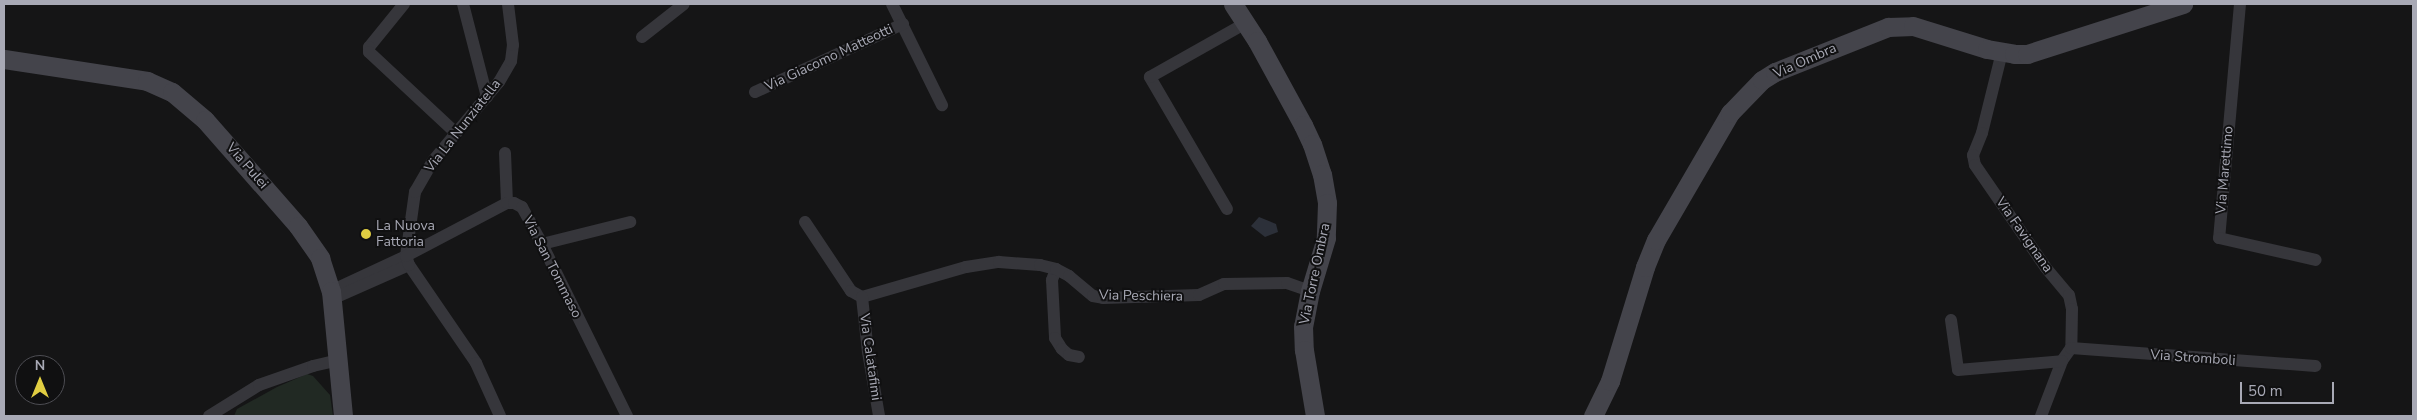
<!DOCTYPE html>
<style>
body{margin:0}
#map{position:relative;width:2417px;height:420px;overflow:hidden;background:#151516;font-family:"Nunito Sans",sans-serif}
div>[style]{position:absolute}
.green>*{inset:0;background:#212923}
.water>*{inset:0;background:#2c3039}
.street>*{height:12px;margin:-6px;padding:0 6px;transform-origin:6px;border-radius:6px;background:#36363b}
.secondary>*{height:19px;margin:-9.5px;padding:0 9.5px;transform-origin:9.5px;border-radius:9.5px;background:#44444b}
.dots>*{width:14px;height:14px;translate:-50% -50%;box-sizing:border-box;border:2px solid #101011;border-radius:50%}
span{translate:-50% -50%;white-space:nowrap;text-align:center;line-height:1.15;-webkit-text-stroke:4px #101011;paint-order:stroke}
.street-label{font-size:14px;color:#a8a9b5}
.poi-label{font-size:14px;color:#a8a9b5}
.left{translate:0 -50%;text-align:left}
.frame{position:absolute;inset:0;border:5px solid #a8a9b5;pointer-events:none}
.north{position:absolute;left:15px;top:355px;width:50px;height:50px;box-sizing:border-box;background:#101011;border:1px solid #4d4d53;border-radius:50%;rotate:0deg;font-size:14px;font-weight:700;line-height:20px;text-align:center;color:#a8a9b5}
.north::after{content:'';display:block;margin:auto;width:18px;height:22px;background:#e1ce42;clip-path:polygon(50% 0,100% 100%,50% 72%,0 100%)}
.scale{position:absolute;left:2240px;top:382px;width:94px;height:22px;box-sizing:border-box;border:2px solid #a8a9b5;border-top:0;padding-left:6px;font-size:15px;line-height:18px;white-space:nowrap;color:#a8a9b5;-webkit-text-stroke:4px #101011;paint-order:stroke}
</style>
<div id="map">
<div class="green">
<i style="clip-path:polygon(307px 374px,313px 376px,330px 395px,333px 416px,234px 416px,237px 409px,277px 387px)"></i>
</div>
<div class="water">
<i style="clip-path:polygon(1259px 217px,1276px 224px,1278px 232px,1265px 237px,1251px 226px)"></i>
</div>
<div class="street">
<i style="left:404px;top:4px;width:55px;rotate:129.1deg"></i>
<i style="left:369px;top:47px;width:5px;rotate:90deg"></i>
<i style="left:369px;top:52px;width:119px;rotate:43deg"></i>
<i style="left:463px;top:4px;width:96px;rotate:75.5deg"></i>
<i style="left:892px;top:4px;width:113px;rotate:63.7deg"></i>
<i style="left:2240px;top:4px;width:235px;rotate:95.1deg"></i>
<i style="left:2219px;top:238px;width:99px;rotate:12.8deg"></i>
<i style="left:642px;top:37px;width:53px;rotate:-38.2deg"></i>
<i style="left:2002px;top:52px;width:83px;rotate:103.9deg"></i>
<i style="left:1982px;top:133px;width:24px;rotate:112deg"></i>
<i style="left:1973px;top:155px;width:10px;rotate:79deg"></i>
<i style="left:1975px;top:165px;width:125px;rotate:55.4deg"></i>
<i style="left:2046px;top:268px;width:35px;rotate:50deg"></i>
<i style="left:2069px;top:295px;width:14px;rotate:78deg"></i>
<i style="left:2072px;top:309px;width:39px;rotate:91deg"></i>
<i style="left:2071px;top:348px;width:16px;rotate:125deg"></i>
<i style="left:2062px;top:361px;width:59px;rotate:110.9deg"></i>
<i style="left:755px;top:92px;width:163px;rotate:-24.7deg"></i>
<i style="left:505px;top:153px;width:50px;rotate:87.7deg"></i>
<i style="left:1227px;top:209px;width:153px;rotate:-120.3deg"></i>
<i style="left:1150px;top:77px;width:110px;rotate:-29.4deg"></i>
<i style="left:805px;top:222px;width:83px;rotate:56.3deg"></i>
<i style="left:851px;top:291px;width:13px;rotate:29deg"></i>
<i style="left:542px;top:244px;width:91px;rotate:-14deg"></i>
<i style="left:409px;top:265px;width:119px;rotate:55.6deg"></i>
<i style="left:476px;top:363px;width:58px;rotate:65.6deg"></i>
<i style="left:1056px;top:269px;width:12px;rotate:110deg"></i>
<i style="left:1052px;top:280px;width:58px;rotate:87deg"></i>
<i style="left:1055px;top:338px;width:13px;rotate:58deg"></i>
<i style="left:1062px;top:349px;width:9px;rotate:41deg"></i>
<i style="left:1069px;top:355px;width:10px;rotate:11deg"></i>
<i style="left:331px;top:291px;width:83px;rotate:-25deg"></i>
<i style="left:406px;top:256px;width:65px;rotate:-82deg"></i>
<i style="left:415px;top:192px;width:34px;rotate:-60deg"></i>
<i style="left:432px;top:162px;width:104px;rotate:-50.1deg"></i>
<i style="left:499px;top:82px;width:24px;rotate:-60deg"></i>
<i style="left:511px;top:61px;width:16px;rotate:-83deg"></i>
<i style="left:513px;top:45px;width:41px;rotate:-97deg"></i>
<i style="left:862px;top:297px;width:108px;rotate:-16.1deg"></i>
<i style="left:966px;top:267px;width:33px;rotate:-9deg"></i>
<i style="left:999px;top:262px;width:41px;rotate:4.2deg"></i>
<i style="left:1040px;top:265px;width:16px;rotate:14deg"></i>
<i style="left:1056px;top:269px;width:15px;rotate:28deg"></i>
<i style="left:1069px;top:276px;width:31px;rotate:40deg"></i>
<i style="left:1093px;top:296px;width:10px;rotate:11deg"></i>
<i style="left:1103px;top:298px;width:96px;rotate:-1.8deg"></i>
<i style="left:1199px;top:295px;width:27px;rotate:-24deg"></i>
<i style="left:1224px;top:284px;width:63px;rotate:-0.9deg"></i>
<i style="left:1287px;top:283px;width:24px;rotate:19deg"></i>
<i style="left:862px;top:297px;width:55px;rotate:83.8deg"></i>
<i style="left:868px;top:352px;width:65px;rotate:80.2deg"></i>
<i style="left:332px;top:299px;width:84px;rotate:-23.8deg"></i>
<i style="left:409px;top:265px;width:9px;rotate:-108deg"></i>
<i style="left:406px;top:256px;width:114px;rotate:-27.7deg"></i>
<i style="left:507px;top:203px;width:7px"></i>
<i style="left:514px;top:203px;width:9px;rotate:27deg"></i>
<i style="left:522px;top:207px;width:42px;rotate:61.6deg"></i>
<i style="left:542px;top:244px;width:192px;rotate:63.7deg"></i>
<i style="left:1951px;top:320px;width:50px;rotate:82deg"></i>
<i style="left:1958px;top:370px;width:104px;rotate:-4.9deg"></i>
<i style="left:2071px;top:348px;width:245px;rotate:4.2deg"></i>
<i style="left:209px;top:416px;width:59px;rotate:-31.8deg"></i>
<i style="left:259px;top:385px;width:57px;rotate:-19.4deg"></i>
<i style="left:313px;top:366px;width:26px;rotate:-13deg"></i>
</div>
<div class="secondary">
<i style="left:1233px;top:4px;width:44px;rotate:57deg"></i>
<i style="left:1257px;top:41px;width:96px;rotate:61.3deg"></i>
<i style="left:1303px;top:125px;width:21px;rotate:65deg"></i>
<i style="left:1312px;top:144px;width:32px;rotate:72deg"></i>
<i style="left:1322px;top:174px;width:29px;rotate:80deg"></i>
<i style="left:1327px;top:203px;width:35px;rotate:92deg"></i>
<i style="left:1326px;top:238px;width:55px;rotate:106.8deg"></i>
<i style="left:1310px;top:291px;width:36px;rotate:101deg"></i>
<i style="left:1303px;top:326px;width:24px;rotate:88deg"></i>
<i style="left:1304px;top:350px;width:67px;rotate:80.5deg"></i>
<i style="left:4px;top:59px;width:145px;rotate:8.7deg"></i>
<i style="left:147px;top:81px;width:27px;rotate:24deg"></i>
<i style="left:172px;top:92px;width:43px;rotate:40.3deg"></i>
<i style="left:205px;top:120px;width:141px;rotate:48.7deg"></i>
<i style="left:298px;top:226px;width:39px;rotate:55deg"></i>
<i style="left:320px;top:258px;width:35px;rotate:72deg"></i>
<i style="left:331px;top:291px;width:126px;rotate:84.5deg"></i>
<i style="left:1593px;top:416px;width:39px;rotate:-64deg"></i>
<i style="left:1610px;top:381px;width:119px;rotate:-72.9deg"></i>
<i style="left:1645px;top:267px;width:29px;rotate:-68deg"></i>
<i style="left:1656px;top:240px;width:147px;rotate:-59.8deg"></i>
<i style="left:1730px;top:113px;width:46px;rotate:-45.9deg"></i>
<i style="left:1762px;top:80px;width:15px;rotate:-32deg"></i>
<i style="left:1775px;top:72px;width:122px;rotate:-21.7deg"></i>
<i style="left:1888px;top:27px;width:25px;rotate:-2deg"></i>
<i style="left:1913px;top:26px;width:77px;rotate:17.3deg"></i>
<i style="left:1987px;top:49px;width:27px;rotate:10deg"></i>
<i style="left:2014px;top:54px;width:13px"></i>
<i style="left:2027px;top:54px;width:164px;rotate:-17.8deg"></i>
</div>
<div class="dots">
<i style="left:366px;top:234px;background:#e1ce42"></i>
</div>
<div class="street-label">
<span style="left:829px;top:58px;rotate:-25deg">Via Giacomo Matteotti</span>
<span style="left:1805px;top:61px;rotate:-24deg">Via Ombra</span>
<span style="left:463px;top:126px;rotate:-52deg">Via La Nunziatella</span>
<span style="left:247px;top:166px;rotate:49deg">Via Pulei</span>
<span style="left:2225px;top:170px;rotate:-85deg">Via Marettimo</span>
<span style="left:2024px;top:235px;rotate:55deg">Via Favignana</span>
<span style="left:552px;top:267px;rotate:63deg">Via San Tommaso</span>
<span style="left:1315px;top:274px;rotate:-78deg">Via Torre Ombra</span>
<span style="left:1141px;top:296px;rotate:1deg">Via Peschiera</span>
<span style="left:870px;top:357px;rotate:82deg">Via Calatafimi</span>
<span style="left:2193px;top:358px;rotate:4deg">Via Stromboli</span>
</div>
<div class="poi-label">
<span class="left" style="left:376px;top:234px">La Nuova<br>Fattoria</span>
</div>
<div class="frame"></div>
<div class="north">N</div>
<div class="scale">50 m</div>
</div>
